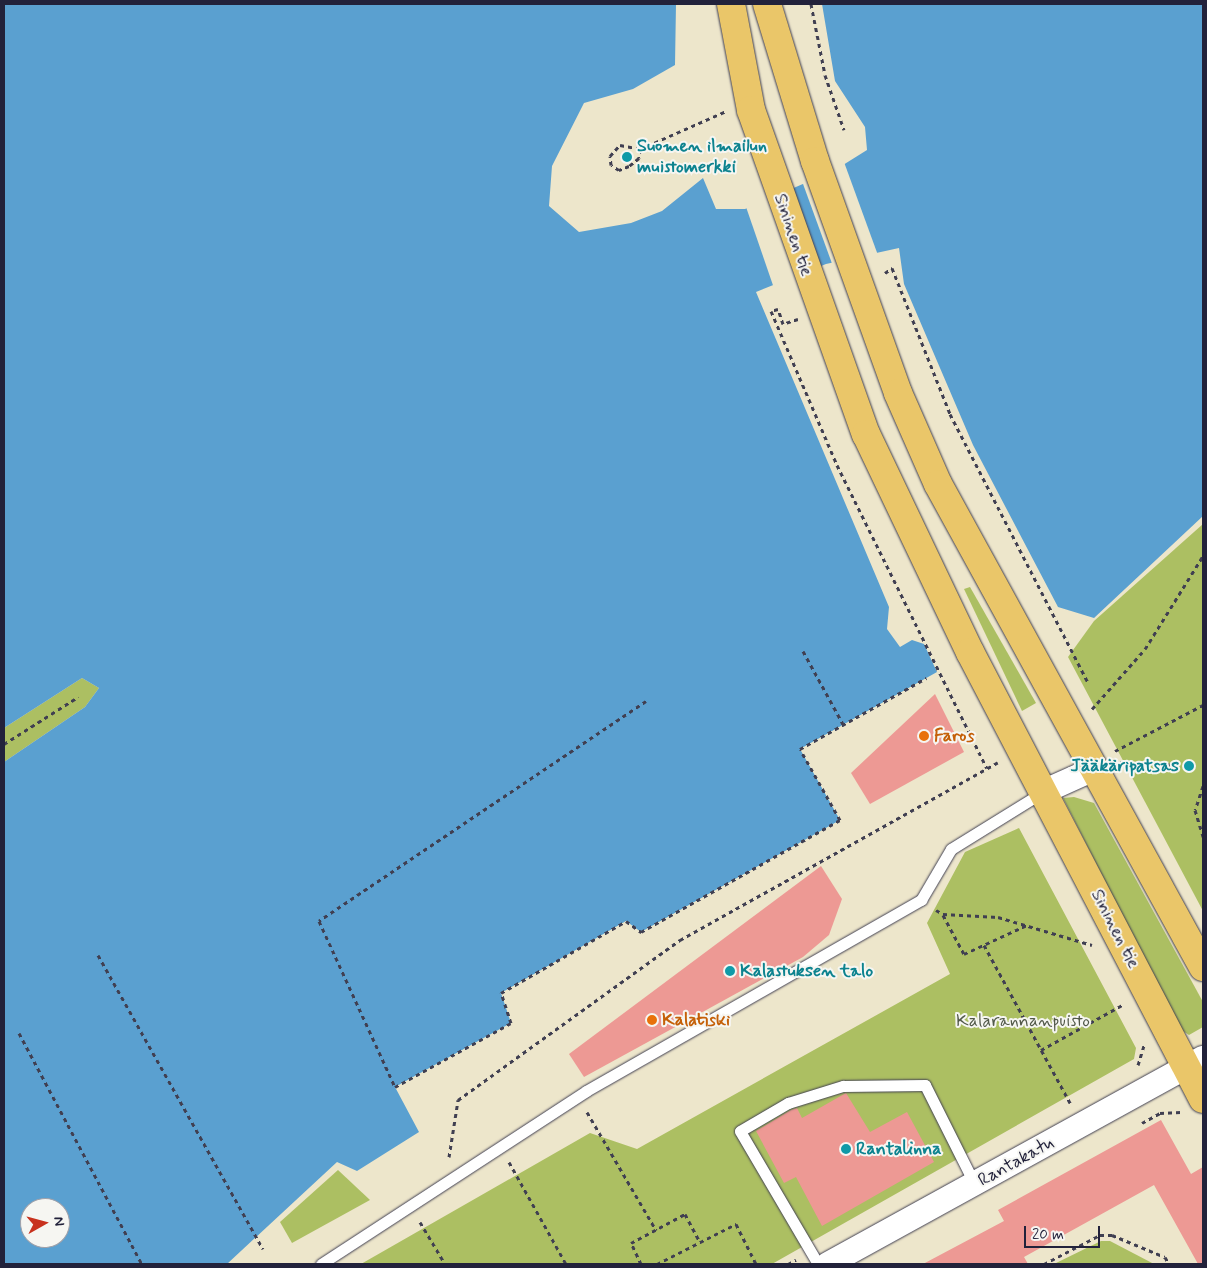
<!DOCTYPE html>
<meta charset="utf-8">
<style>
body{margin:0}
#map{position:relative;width:1207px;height:1268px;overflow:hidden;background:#ede6cb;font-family:Mynerve,sans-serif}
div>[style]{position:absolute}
.green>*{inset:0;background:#acbf62}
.water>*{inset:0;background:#5aa0d0}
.pier>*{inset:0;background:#ede6cb;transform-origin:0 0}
.building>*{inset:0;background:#ed9994}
.path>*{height:3px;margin-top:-1.5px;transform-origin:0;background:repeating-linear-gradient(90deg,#403f51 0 4px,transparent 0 8px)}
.roads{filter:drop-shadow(0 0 1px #403f51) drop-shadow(0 0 1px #403f51)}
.service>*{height:11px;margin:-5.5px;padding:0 5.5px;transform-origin:5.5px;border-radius:5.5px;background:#fff}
.minor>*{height:24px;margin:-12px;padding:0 12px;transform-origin:12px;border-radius:12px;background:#fff}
.primary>*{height:28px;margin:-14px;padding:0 14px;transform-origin:14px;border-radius:14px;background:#eac669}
.dots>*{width:14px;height:14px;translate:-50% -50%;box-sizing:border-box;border:2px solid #f6f6f2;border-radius:50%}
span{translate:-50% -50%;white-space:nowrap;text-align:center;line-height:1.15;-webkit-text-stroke:4px #f6f6f2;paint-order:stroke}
.culture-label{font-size:18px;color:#0d838f;font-weight:700}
.left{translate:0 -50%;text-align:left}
.right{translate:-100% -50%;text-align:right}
.street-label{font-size:18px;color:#22223b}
.food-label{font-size:18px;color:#c56008;font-weight:700}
.park-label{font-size:18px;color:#525949}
.frame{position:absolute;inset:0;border:5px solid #22223b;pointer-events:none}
.north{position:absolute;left:20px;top:1198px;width:50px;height:50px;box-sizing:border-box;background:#f6f6f2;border:1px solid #a1a1a9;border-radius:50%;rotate:83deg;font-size:14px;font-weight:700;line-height:20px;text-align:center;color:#22223b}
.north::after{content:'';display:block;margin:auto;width:18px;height:22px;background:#c8321e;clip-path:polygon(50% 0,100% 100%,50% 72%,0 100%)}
.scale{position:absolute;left:1024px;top:1226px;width:76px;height:22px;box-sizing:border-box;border:2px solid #22223b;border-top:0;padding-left:6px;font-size:15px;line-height:18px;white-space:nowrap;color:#22223b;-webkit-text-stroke:4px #f6f6f2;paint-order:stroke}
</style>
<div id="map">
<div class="green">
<i style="clip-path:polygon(1203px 524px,1203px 911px,1068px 657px,1094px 621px)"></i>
<i style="clip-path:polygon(970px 587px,1036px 703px,1022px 711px,964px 589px)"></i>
<i style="clip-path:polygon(82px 678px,99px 688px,85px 707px,4px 762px,4px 728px)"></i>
<i style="clip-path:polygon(1074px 797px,1094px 803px,1203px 1002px,1203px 1027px,1189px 1035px,1180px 1029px,1063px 798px)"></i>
<i style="clip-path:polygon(1019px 828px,1136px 1048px,1134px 1059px,772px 1264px,361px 1264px,590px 1133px,637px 1149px,950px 974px,927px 923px,965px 852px)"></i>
<i style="clip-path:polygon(338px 1170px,370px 1200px,292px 1243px,280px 1222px)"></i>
<i style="clip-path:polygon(1101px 1241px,1110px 1241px,1154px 1264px,1054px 1264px)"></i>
</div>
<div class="water">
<i style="clip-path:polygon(evenodd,4px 4px,676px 4px,675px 65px,633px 89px,584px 103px,552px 166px,549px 206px,579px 232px,631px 223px,662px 211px,703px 178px,716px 209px,745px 209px,835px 170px,867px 150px,865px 127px,835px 81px,822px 4px,1203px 4px,1203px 516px,1094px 618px,1058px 607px,973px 445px,904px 284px,899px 248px,826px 264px,756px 292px,889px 607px,887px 629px,900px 647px,912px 640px,924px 644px,937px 672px,800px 749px,840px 820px,641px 932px,626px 921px,501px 993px,511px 1023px,395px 1087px,419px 1132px,357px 1171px,337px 1162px,227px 1264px,4px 1264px,4px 762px,85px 707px,99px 688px,82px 678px,4px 728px,4px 4px,30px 1208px,60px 1208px,60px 1238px,30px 1238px,30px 1208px)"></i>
</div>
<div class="pier">
<i style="left:844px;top:162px;width:98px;height:46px;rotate:70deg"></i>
<i style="left:791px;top:187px;width:88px;height:49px;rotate:71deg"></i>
</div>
<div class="building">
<i style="clip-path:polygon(935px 694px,964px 752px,870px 804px,851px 773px)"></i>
<i style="clip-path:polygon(821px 866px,842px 899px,829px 935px,803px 957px,584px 1077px,569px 1054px)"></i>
<i style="clip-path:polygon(846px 1093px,870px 1132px,907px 1112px,934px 1162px,822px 1226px,796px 1177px,784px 1183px,756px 1131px,791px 1110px,797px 1108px,802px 1118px)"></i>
<i style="clip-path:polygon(1161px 1120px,1191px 1174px,1203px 1167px,1203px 1264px,1198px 1264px,1154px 1185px,1024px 1257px,1028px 1264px,923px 1264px,1004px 1221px,998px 1210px)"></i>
</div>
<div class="path">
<i style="left:811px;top:4px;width:72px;rotate:78.8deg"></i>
<i style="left:825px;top:75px;width:58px;rotate:70.9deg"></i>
<i style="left:640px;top:149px;width:9px;rotate:96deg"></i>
<i style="left:639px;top:158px;width:13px;rotate:141deg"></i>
<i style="left:629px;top:166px;width:11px;rotate:158deg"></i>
<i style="left:619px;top:170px;width:9px;rotate:-148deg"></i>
<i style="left:611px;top:165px;width:9px;rotate:-96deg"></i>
<i style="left:610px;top:156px;width:15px;rotate:-48deg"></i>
<i style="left:620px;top:145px;width:20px;rotate:11deg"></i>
<i style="left:640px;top:149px;width:94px;rotate:-23.8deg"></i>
<i style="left:885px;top:273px;width:9px;rotate:-36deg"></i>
<i style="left:892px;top:268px;width:157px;rotate:68.3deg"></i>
<i style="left:950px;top:414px;width:301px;rotate:62.8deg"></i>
<i style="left:798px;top:319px;width:16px;rotate:162deg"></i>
<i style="left:783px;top:324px;width:16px;rotate:-108deg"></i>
<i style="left:778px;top:309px;width:7px;rotate:164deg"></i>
<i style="left:771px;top:311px;width:168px;rotate:66.8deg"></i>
<i style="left:837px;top:465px;width:338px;rotate:63.7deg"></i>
<i style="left:803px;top:651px;width:83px;rotate:61.3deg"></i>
<i style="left:646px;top:701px;width:394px;rotate:146.1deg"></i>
<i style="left:319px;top:921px;width:183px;rotate:65.4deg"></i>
<i style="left:395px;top:1087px;width:132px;rotate:-28.9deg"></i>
<i style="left:511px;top:1023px;width:32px;rotate:-108deg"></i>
<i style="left:501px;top:993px;width:144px;rotate:-29.9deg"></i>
<i style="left:626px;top:921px;width:19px;rotate:36deg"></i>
<i style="left:641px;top:932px;width:228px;rotate:-29.4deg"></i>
<i style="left:840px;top:820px;width:81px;rotate:-119.4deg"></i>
<i style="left:800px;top:749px;width:145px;rotate:-29.4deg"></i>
<i style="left:1092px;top:709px;width:80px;rotate:-48.5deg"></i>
<i style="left:1145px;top:649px;width:110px;rotate:-58.1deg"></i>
<i style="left:4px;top:744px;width:88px;rotate:-32.4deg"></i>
<i style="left:1115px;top:751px;width:99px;rotate:-27.6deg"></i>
<i style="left:1120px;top:762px;width:58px;rotate:3deg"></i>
<i style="left:1203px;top:786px;width:25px;rotate:108deg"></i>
<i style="left:1195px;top:810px;width:28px;rotate:73deg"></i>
<i style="left:936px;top:910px;width:8px;rotate:30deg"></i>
<i style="left:943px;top:914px;width:55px;rotate:3.1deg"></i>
<i style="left:998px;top:917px;width:98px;rotate:16.6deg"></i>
<i style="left:943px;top:915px;width:44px;rotate:61.7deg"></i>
<i style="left:964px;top:954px;width:69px;rotate:-24.7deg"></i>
<i style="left:984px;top:945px;width:180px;rotate:61.4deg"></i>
<i style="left:98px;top:955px;width:337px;rotate:60.7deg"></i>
<i style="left:19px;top:1033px;width:262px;rotate:62deg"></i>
<i style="left:1041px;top:1050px;width:95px;rotate:-29deg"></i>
<i style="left:1138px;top:1065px;width:21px;rotate:-73deg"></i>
<i style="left:587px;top:1112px;width:137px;rotate:59.7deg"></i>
<i style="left:1142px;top:1123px;width:21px;rotate:-29deg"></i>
<i style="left:1160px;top:1113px;width:21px;rotate:-3deg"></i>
<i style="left:449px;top:1157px;width:58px;rotate:-81deg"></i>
<i style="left:458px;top:1100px;width:274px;rotate:-35.8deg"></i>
<i style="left:680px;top:940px;width:364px;rotate:-29.2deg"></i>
<i style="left:509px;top:1162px;width:117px;rotate:60.8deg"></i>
<i style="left:420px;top:1222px;width:49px;rotate:59.2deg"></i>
<i style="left:641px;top:1264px;width:23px;rotate:-115deg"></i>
<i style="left:631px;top:1243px;width:61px;rotate:-28.2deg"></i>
<i style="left:685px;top:1214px;width:32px;rotate:62deg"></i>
<i style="left:657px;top:1264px;width:89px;rotate:-26.9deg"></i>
<i style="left:736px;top:1224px;width:45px;rotate:63.4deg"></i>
<i style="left:788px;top:1264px;width:9px;rotate:-27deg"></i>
<i style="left:1044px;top:1264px;width:63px;rotate:-27.4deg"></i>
<i style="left:1100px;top:1235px;width:12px"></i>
<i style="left:1112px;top:1235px;width:57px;rotate:22.5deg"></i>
<i style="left:1165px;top:1257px;width:8px;rotate:60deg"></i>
</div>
<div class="roads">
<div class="service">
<i style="left:321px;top:1264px;width:316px;rotate:-33.1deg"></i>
<i style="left:586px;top:1091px;width:386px;rotate:-29.7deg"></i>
<i style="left:921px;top:900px;width:59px;rotate:-59.5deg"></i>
<i style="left:951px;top:849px;width:108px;rotate:-31.8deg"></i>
<i style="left:818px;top:1264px;width:154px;rotate:-120.4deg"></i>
<i style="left:740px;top:1131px;width:56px;rotate:-30.3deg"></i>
<i style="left:788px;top:1103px;width:58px;rotate:-17.2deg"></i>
<i style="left:843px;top:1086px;width:82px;rotate:-0.7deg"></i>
<i style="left:925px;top:1085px;width:112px;rotate:63.4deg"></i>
</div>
<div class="minor">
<i style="left:1045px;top:791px;width:54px;rotate:-24.2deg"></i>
<i style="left:828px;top:1264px;width:428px;rotate:-28.8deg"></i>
</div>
<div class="primary">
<i style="left:731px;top:4px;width:108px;rotate:79.3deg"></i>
<i style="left:751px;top:110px;width:344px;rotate:70.5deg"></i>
<i style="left:866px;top:434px;width:242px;rotate:64.5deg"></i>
<i style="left:970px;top:652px;width:504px;rotate:62.47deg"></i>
<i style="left:767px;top:4px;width:164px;rotate:73deg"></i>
<i style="left:815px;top:161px;width:246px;rotate:70.3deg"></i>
<i style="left:898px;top:393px;width:99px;rotate:66.3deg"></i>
<i style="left:938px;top:484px;width:551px;rotate:61.25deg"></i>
</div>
</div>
<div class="dots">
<i style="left:627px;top:157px;background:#0f9aa8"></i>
<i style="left:924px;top:736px;background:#e8710a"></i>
<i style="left:1189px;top:766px;background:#0f9aa8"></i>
<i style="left:730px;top:971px;background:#0f9aa8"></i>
<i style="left:652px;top:1020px;background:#e8710a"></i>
<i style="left:846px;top:1149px;background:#0f9aa8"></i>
</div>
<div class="culture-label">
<span class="left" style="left:637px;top:157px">Suomen ilmailun<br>muistomerkki</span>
<span class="right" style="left:1179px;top:766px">Jääkäripatsas</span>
<span class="left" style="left:740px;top:971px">Kalastuksen talo</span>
<span class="left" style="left:856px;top:1149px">Rantalinna</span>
</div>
<div class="street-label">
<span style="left:793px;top:235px;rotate:71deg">Sininen tie</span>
<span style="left:1115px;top:929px;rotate:63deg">Sininen tie</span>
<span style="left:1016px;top:1162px;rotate:-29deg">Rantakatu</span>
</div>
<div class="food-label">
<span class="left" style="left:934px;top:736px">Faros</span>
<span class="left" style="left:662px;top:1020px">Kalatiski</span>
</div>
<div class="park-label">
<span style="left:1023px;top:1021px">Kalarannanpuisto</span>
</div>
<div class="frame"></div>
<div class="north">N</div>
<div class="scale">20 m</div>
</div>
